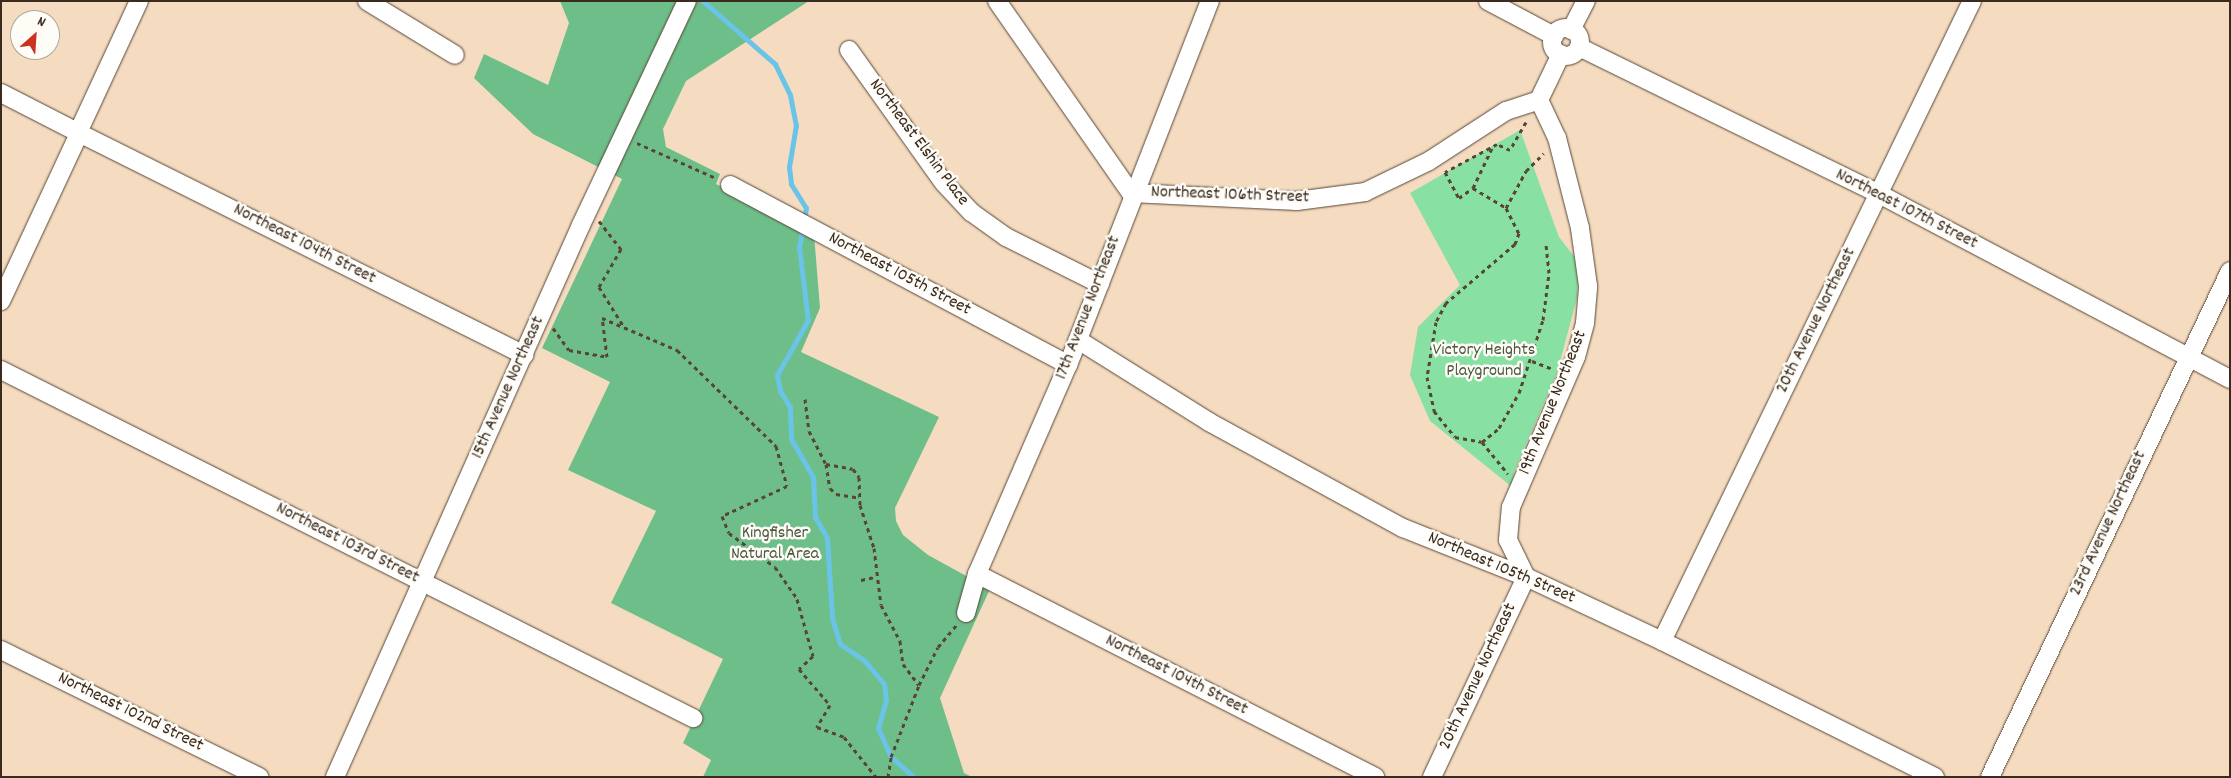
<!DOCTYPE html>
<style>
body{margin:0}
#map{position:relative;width:2231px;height:778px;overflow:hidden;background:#f5dcc0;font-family:Dekko,sans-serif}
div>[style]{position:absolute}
.green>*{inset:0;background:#89e0a3}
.forest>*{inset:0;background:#6ebe89}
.stream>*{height:5px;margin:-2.5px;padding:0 2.5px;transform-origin:2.5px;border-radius:2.5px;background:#6ac4e8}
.path>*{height:3px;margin-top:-1.5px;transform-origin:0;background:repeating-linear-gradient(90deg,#574536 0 4px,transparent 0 8px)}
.roads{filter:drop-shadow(0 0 1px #574536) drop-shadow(0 0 1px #574536)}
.minor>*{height:18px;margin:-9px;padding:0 9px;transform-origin:9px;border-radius:9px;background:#fff}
.minor>.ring{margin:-9px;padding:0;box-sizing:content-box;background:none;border:18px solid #fff;border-radius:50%}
span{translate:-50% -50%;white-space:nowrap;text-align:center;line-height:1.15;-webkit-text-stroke:5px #fdfcf7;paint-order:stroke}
.street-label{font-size:18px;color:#3b2a1e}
.park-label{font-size:18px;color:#4e583f}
.frame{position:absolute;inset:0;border:2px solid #3b2a1e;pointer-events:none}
.north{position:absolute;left:10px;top:10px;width:50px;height:50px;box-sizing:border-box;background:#fdfcf7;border:1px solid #afa8a0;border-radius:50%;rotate:26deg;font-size:14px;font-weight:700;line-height:20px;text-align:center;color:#3b2a1e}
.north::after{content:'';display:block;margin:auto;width:18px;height:22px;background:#c8321e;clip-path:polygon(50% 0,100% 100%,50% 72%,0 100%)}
</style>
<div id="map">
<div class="green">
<i style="clip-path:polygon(1520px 130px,1559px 237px,1576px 259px,1578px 278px,1577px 298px,1557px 373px,1514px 472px,1512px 487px,1430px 421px,1410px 375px,1418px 327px,1460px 285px,1410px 193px)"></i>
</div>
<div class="forest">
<i style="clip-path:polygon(560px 1px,809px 1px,686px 81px,663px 129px,666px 147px,720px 174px,716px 184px,814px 234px,820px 308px,801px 352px,939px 417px,895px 508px,896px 521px,903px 535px,928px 555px,990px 589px,940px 698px,964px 773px,972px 777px,703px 777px,711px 760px,683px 743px,723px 659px,611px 603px,656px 511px,568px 470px,610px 382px,542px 348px,622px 179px,533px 134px,474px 78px,484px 54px,548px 85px,569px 23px)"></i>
</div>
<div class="stream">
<i style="left:703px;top:1px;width:96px;rotate:41.2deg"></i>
<i style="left:775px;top:64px;width:34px;rotate:64deg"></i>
<i style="left:790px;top:95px;width:31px;rotate:79deg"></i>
<i style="left:796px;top:125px;width:43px;rotate:99.5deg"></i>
<i style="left:789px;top:167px;width:17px;rotate:83deg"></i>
<i style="left:791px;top:184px;width:28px;rotate:58deg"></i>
<i style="left:806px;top:208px;width:40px;rotate:100deg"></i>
<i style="left:799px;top:247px;width:74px;rotate:83deg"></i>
<i style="left:808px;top:320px;width:63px;rotate:119.4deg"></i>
<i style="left:777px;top:375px;width:16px;rotate:79deg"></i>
<i style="left:780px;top:391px;width:19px;rotate:58deg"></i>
<i style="left:790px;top:407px;width:32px;rotate:88deg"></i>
<i style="left:791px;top:439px;width:44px;rotate:59.9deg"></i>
<i style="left:813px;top:477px;width:40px;rotate:87.1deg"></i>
<i style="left:815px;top:517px;width:24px;rotate:60deg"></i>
<i style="left:827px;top:538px;width:80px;rotate:86.4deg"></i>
<i style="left:832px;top:618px;width:27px;rotate:73deg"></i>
<i style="left:840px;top:644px;width:29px;rotate:34deg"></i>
<i style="left:864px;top:660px;width:31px;rotate:50deg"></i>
<i style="left:884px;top:684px;width:16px;rotate:83deg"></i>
<i style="left:886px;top:700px;width:29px;rotate:106deg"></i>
<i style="left:878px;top:728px;width:32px;rotate:66deg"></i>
<i style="left:891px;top:757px;width:30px;rotate:41deg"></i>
</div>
<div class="path">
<i style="left:1526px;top:122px;width:32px;rotate:120deg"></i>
<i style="left:1510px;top:150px;width:14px;rotate:-155deg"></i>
<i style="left:1497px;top:144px;width:59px;rotate:151.7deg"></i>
<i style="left:1445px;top:172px;width:30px;rotate:62deg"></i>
<i style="left:1459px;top:198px;width:17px;rotate:-36deg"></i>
<i style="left:1473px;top:188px;width:39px;rotate:31deg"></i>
<i style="left:1506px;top:208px;width:28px;rotate:63deg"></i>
<i style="left:1519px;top:233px;width:12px;rotate:110deg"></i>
<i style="left:1515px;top:244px;width:91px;rotate:139.5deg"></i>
<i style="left:1446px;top:303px;width:21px;rotate:118deg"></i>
<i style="left:1436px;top:322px;width:56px;rotate:99.3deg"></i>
<i style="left:1427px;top:377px;width:35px;rotate:78deg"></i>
<i style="left:1434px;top:411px;width:33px;rotate:51deg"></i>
<i style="left:1455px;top:437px;width:27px;rotate:10deg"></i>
<i style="left:1482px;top:442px;width:22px;rotate:-39deg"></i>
<i style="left:1499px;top:428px;width:40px;rotate:-60.3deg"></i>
<i style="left:1519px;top:393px;width:77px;rotate:-71.8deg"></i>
<i style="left:1543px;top:320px;width:47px;rotate:-82.7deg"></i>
<i style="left:1549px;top:273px;width:31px;rotate:-96deg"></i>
<i style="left:637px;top:143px;width:86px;rotate:23.9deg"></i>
<i style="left:1473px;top:188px;width:44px;rotate:-64.6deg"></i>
<i style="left:1506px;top:208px;width:42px;rotate:-61.6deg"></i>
<i style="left:1526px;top:171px;width:25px;rotate:-45deg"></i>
<i style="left:599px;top:221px;width:36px;rotate:52deg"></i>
<i style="left:621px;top:249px;width:44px;rotate:120.1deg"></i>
<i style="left:599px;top:287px;width:47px;rotate:58deg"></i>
<i style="left:553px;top:328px;width:27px;rotate:54deg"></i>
<i style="left:569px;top:350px;width:39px;rotate:10deg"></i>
<i style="left:607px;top:357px;width:39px;rotate:-97deg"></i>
<i style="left:602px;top:318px;width:82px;rotate:23.1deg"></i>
<i style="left:677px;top:350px;width:138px;rotate:44.1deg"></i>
<i style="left:776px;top:446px;width:41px;rotate:74.6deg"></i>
<i style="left:787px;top:486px;width:72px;rotate:155.2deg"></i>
<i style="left:722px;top:516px;width:18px;rotate:68deg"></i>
<i style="left:729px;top:533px;width:57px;rotate:36.5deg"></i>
<i style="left:775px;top:567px;width:39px;rotate:55deg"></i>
<i style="left:797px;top:599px;width:59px;rotate:74.3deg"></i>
<i style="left:813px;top:656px;width:19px;rotate:137deg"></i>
<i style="left:799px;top:669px;width:48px;rotate:49.3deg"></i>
<i style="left:830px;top:705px;width:26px;rotate:121deg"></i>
<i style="left:817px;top:727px;width:29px;rotate:20deg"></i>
<i style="left:844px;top:737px;width:51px;rotate:51.3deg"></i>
<i style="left:1532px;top:361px;width:22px;rotate:21deg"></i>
<i style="left:805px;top:399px;width:32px;rotate:83deg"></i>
<i style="left:809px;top:431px;width:37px;rotate:63deg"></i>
<i style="left:826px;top:464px;width:27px;rotate:10deg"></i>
<i style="left:853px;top:469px;width:10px;rotate:53deg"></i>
<i style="left:859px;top:477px;width:28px;rotate:88deg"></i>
<i style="left:860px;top:505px;width:45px;rotate:72deg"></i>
<i style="left:874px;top:548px;width:57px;rotate:83deg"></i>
<i style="left:881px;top:605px;width:41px;rotate:62.2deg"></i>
<i style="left:900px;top:641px;width:23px;rotate:83deg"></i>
<i style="left:903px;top:664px;width:26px;rotate:53deg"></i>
<i style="left:1482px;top:442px;width:41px;rotate:50.9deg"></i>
<i style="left:826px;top:464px;width:24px;rotate:81deg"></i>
<i style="left:830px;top:488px;width:8px;rotate:45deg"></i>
<i style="left:836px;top:494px;width:24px;rotate:9deg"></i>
<i style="left:861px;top:580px;width:14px;rotate:-12deg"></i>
<i style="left:888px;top:777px;width:20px;rotate:-81deg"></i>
<i style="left:891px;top:757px;width:77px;rotate:-68.7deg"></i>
<i style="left:919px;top:685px;width:42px;rotate:-63.4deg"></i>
<i style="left:938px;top:647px;width:30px;rotate:-50deg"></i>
</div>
<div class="roads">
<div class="minor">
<i style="left:367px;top:1px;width:103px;rotate:31.5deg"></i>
<i style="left:997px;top:1px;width:234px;rotate:55.1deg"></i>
<i style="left:1131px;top:193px;width:166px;rotate:2.8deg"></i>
<i style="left:1297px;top:201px;width:69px;rotate:-7.5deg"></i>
<i style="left:1365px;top:192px;width:71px;rotate:-25.8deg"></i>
<i style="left:1429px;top:161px;width:92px;rotate:-33deg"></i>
<i style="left:1506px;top:111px;width:35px;rotate:-18deg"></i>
<i style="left:1488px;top:1px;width:75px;rotate:27.9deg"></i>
<i class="ring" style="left:1552px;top:28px;width:10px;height:10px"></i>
<i style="left:1571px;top:30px;width:33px;rotate:-63deg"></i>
<i style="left:1579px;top:47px;width:334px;rotate:26.1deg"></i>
<i style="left:1879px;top:194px;width:397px;rotate:27.8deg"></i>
<i style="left:849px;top:50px;width:163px;rotate:54.5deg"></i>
<i style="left:944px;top:183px;width:40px;rotate:47deg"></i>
<i style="left:971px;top:212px;width:43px;rotate:35.5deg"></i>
<i style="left:1006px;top:237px;width:105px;rotate:26.6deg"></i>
<i style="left:1px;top:93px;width:79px;rotate:27.2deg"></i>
<i style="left:1539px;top:100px;width:51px;rotate:-64.4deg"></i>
<i style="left:81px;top:126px;width:138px;rotate:-65.1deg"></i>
<i style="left:85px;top:136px;width:491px;rotate:26.5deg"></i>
<i style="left:730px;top:185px;width:383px;rotate:28deg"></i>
<i style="left:1px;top:301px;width:178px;rotate:-65deg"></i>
<i style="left:1078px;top:340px;width:155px;rotate:32deg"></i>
<i style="left:1209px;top:422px;width:221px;rotate:28.7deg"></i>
<i style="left:1403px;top:528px;width:132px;rotate:21.7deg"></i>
<i style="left:1526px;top:577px;width:150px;rotate:25.2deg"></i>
<i style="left:1662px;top:641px;width:305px;rotate:26.5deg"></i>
<i style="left:1px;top:370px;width:775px;rotate:26.7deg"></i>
<i style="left:977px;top:574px;width:447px;rotate:27deg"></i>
<i style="left:966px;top:613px;width:41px;rotate:-74.2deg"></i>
<i style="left:977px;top:574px;width:228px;rotate:-66.5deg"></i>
<i style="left:1068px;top:365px;width:391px;rotate:-68.7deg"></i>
<i style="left:1662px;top:641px;width:711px;rotate:-64.16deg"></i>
<i style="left:1px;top:650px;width:288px;rotate:26.2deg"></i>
<i style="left:335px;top:777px;width:604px;rotate:-65.98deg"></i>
<i style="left:581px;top:225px;width:248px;rotate:-64.7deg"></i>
<i style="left:1432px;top:777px;width:221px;rotate:-64.8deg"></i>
<i style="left:1526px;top:577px;width:41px;rotate:-115.9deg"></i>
<i style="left:1508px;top:540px;width:33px;rotate:-85deg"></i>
<i style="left:1511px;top:507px;width:163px;rotate:-66.6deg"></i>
<i style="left:1576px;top:357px;width:35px;rotate:-75deg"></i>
<i style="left:1585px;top:323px;width:37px;rotate:-85deg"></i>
<i style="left:1588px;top:286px;width:59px;rotate:-97.9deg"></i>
<i style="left:1580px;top:228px;width:93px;rotate:-104.3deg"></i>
<i style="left:1557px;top:138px;width:42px;rotate:-115.3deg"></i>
<i style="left:1990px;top:777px;width:560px;rotate:-64.62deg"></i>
</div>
</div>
<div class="street-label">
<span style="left:918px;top:143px;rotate:53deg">Northeast Elshin Place</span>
<span style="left:1230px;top:196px;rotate:2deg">Northeast 106th Street</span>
<span style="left:1906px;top:210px;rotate:27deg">Northeast 107th Street</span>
<span style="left:304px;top:245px;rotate:27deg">Northeast 104th Street</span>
<span style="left:899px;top:275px;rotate:28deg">Northeast 105th Street</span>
<span style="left:1089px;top:308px;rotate:-69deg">17th Avenue Northeast</span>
<span style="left:1817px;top:321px;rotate:-64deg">20th Avenue Northeast</span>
<span style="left:509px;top:388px;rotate:-66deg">15th Avenue Northeast</span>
<span style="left:1554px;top:403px;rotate:-68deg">19th Avenue Northeast</span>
<span style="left:2109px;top:524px;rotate:-65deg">23rd Avenue Northeast</span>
<span style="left:347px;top:544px;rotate:27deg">Northeast 103rd Street</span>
<span style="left:1501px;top:569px;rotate:23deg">Northeast 105th Street</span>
<span style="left:1176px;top:676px;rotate:27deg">Northeast 104th Street</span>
<span style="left:1479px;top:677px;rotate:-65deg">20th Avenue Northeast</span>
<span style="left:130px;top:713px;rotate:26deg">Northeast 102nd Street</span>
</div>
<div class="park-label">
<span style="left:1484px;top:362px">Victory Heights<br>Playground</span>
<span style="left:775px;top:545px">Kingfisher<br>Natural Area</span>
</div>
<div class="frame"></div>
<div class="north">N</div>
</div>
